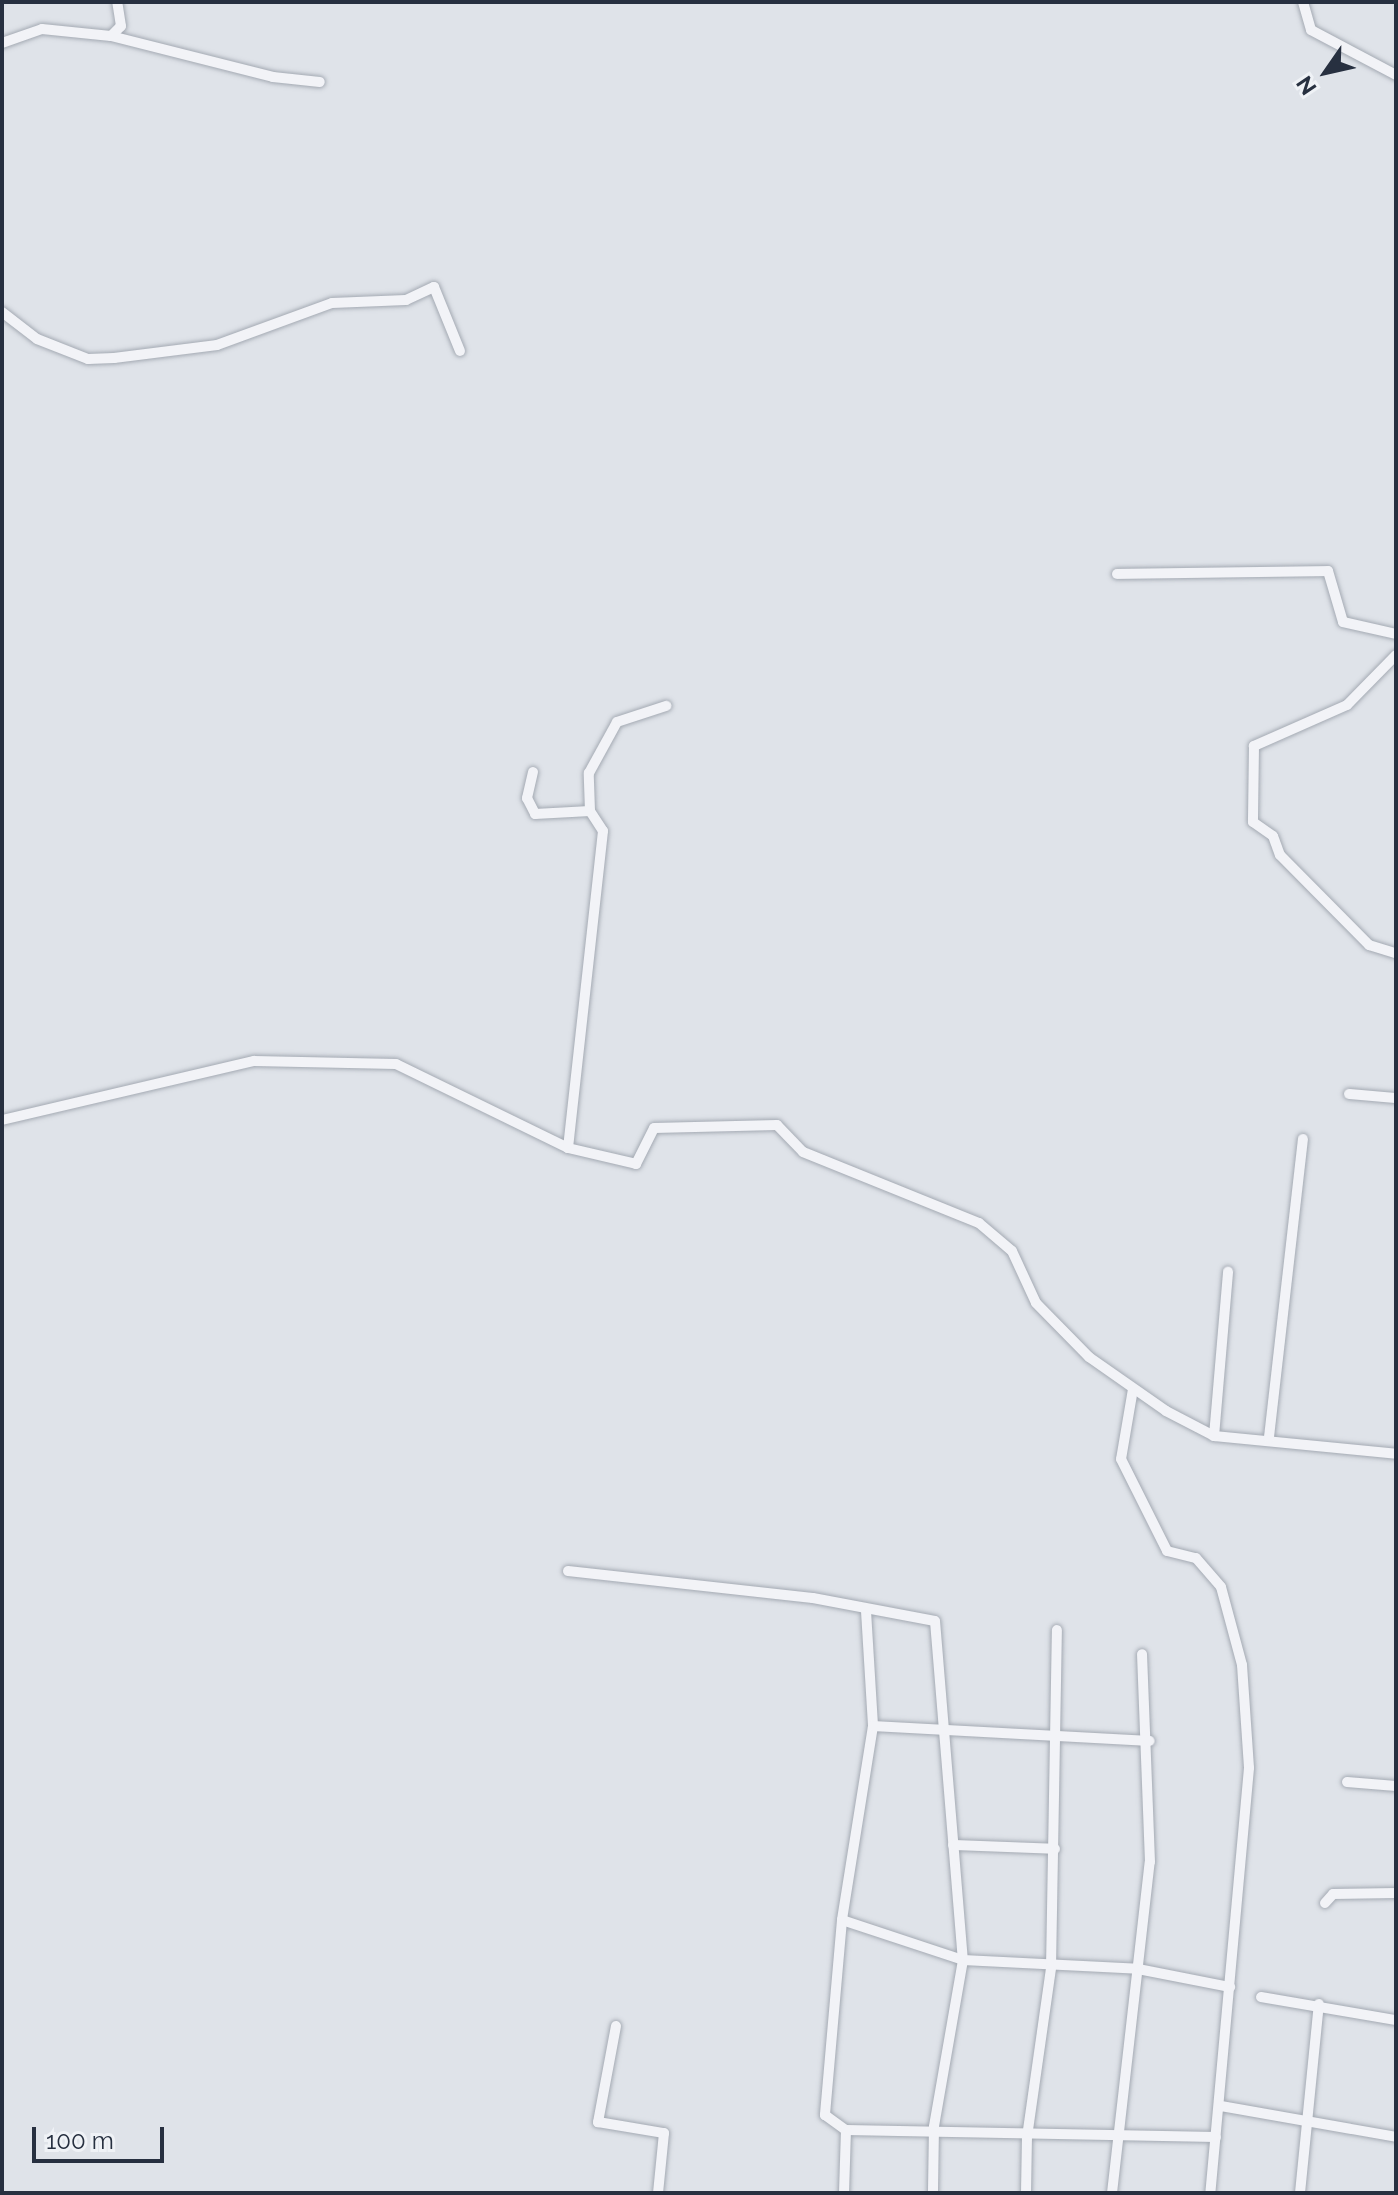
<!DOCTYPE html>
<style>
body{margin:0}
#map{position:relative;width:1398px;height:2195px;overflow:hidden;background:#dfe3e9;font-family:Raleway,sans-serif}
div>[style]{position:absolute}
.roads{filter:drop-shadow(0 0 2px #a4aab3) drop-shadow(0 0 2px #a4aab3)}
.minor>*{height:10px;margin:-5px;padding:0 5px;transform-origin:5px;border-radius:5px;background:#f2f3f7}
span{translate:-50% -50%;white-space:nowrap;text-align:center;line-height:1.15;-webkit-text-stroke:7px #eff2f6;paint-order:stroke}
.frame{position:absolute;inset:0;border:4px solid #273040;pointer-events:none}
.north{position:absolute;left:1286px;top:32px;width:80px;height:80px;-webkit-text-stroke:6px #eff2f6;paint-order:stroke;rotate:236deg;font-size:22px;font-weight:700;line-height:32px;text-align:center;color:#273040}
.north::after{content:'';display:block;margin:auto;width:28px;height:36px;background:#273040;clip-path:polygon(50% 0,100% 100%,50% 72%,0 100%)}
.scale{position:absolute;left:32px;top:2127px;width:132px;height:36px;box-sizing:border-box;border:4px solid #273040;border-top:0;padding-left:10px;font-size:24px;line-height:28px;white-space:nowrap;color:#273040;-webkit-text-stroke:6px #eff2f6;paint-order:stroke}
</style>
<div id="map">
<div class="roads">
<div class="minor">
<i style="left:1303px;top:2px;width:29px;rotate:74deg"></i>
<i style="left:1311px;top:30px;width:96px;rotate:27.9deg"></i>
<i style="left:111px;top:36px;width:167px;rotate:14.2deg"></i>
<i style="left:273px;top:77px;width:47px;rotate:6.1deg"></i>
<i style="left:2px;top:43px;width:42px;rotate:-19.3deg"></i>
<i style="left:42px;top:29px;width:69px;rotate:5.8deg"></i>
<i style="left:111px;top:36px;width:14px;rotate:-45deg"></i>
<i style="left:121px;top:26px;width:24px;rotate:-99deg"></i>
<i style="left:2px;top:312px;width:44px;rotate:37.6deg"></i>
<i style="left:37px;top:339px;width:55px;rotate:21.4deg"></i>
<i style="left:88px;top:359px;width:26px;rotate:-2deg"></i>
<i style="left:114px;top:358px;width:104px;rotate:-7.2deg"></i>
<i style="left:217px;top:345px;width:122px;rotate:-20.1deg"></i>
<i style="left:332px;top:303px;width:74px;rotate:-2.3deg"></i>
<i style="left:406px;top:300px;width:31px;rotate:-25deg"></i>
<i style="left:434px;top:287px;width:69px;rotate:67.9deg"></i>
<i style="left:1117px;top:574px;width:211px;rotate:-0.8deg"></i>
<i style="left:1328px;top:571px;width:53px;rotate:73.6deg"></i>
<i style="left:1343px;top:622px;width:54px;rotate:12.8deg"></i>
<i style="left:1396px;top:655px;width:70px;rotate:134.4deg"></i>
<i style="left:1347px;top:705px;width:102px;rotate:156.2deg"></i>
<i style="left:1254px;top:746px;width:76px;rotate:90.8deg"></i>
<i style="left:1253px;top:822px;width:24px;rotate:35deg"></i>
<i style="left:1273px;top:836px;width:20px;rotate:70deg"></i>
<i style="left:1280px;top:855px;width:127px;rotate:45.3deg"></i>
<i style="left:1369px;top:945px;width:28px;rotate:17deg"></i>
<i style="left:533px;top:772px;width:27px;rotate:103deg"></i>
<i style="left:527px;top:798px;width:18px;rotate:63deg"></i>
<i style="left:535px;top:814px;width:55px;rotate:-3.1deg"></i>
<i style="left:1349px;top:1094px;width:47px;rotate:4.9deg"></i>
<i style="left:2px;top:1120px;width:259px;rotate:-13.2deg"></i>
<i style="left:254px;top:1061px;width:142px;rotate:1.2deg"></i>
<i style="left:396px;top:1064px;width:191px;rotate:26deg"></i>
<i style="left:568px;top:1148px;width:70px;rotate:13.2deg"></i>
<i style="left:636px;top:1164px;width:40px;rotate:-63.4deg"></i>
<i style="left:654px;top:1128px;width:123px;rotate:-1.4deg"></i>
<i style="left:777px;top:1125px;width:37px;rotate:46deg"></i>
<i style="left:803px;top:1152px;width:190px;rotate:22deg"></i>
<i style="left:979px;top:1223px;width:43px;rotate:40.3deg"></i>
<i style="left:1012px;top:1251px;width:57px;rotate:65.2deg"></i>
<i style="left:1036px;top:1303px;width:76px;rotate:45.5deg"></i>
<i style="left:1089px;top:1357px;width:94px;rotate:35deg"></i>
<i style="left:1166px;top:1411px;width:54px;rotate:27.5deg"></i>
<i style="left:1214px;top:1436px;width:183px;rotate:5.6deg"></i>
<i style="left:568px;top:1148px;width:319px;rotate:-83.7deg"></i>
<i style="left:603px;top:831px;width:24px;rotate:-123deg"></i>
<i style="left:590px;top:811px;width:38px;rotate:-92deg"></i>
<i style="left:589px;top:773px;width:58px;rotate:-61.2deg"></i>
<i style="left:617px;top:722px;width:52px;rotate:-18.1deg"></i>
<i style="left:1133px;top:1389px;width:71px;rotate:99.7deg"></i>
<i style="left:1121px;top:1459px;width:103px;rotate:63.4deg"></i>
<i style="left:1167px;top:1551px;width:30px;rotate:14deg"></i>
<i style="left:1196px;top:1558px;width:38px;rotate:49deg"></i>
<i style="left:1221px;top:1587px;width:81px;rotate:74.9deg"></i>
<i style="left:1242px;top:1665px;width:103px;rotate:86.1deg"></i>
<i style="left:1249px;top:1768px;width:427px;rotate:95.2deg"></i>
<i style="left:1214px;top:1436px;width:165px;rotate:-85.1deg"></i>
<i style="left:1269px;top:1437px;width:300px;rotate:-83.5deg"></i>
<i style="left:568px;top:1571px;width:246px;rotate:6.3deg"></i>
<i style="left:813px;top:1598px;width:124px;rotate:10.7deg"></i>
<i style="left:935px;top:1621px;width:340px;rotate:85.3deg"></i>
<i style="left:963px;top:1960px;width:169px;rotate:99.9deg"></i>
<i style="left:934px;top:2127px;width:66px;rotate:90.9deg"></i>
<i style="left:866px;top:1611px;width:115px;rotate:86.5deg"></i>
<i style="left:873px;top:1726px;width:196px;rotate:99.1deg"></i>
<i style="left:842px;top:1920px;width:196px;rotate:95deg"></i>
<i style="left:825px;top:2115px;width:26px;rotate:36deg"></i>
<i style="left:846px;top:2130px;width:370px;rotate:1.1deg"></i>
<i style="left:873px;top:1726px;width:277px;rotate:3.1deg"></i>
<i style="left:1347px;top:1782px;width:49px;rotate:4.7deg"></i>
<i style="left:953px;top:1845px;width:102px;rotate:2.2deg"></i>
<i style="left:1325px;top:1903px;width:12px;rotate:-48deg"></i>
<i style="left:1333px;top:1894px;width:63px;rotate:-0.9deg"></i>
<i style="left:842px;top:1920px;width:127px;rotate:18.3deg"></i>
<i style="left:963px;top:1960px;width:175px;rotate:2.9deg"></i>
<i style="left:1138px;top:1969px;width:94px;rotate:11.1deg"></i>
<i style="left:1261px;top:1997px;width:137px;rotate:9.7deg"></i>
<i style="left:616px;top:2026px;width:98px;rotate:100.6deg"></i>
<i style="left:598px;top:2122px;width:67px;rotate:9.5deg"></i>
<i style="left:664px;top:2133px;width:60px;rotate:95.7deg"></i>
<i style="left:1221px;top:2106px;width:178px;rotate:10deg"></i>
<i style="left:844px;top:2193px;width:63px;rotate:-88.2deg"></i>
<i style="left:1026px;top:2193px;width:56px;rotate:-89deg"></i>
<i style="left:1027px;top:2137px;width:171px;rotate:-81.9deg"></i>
<i style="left:1051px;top:1968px;width:338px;rotate:-89deg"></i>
<i style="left:1112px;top:2193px;width:333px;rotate:-83.5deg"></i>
<i style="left:1150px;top:1862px;width:208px;rotate:-92.2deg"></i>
<i style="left:1300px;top:2193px;width:190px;rotate:-84.3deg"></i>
</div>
</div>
<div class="frame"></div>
<div class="north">N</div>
<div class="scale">100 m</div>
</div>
